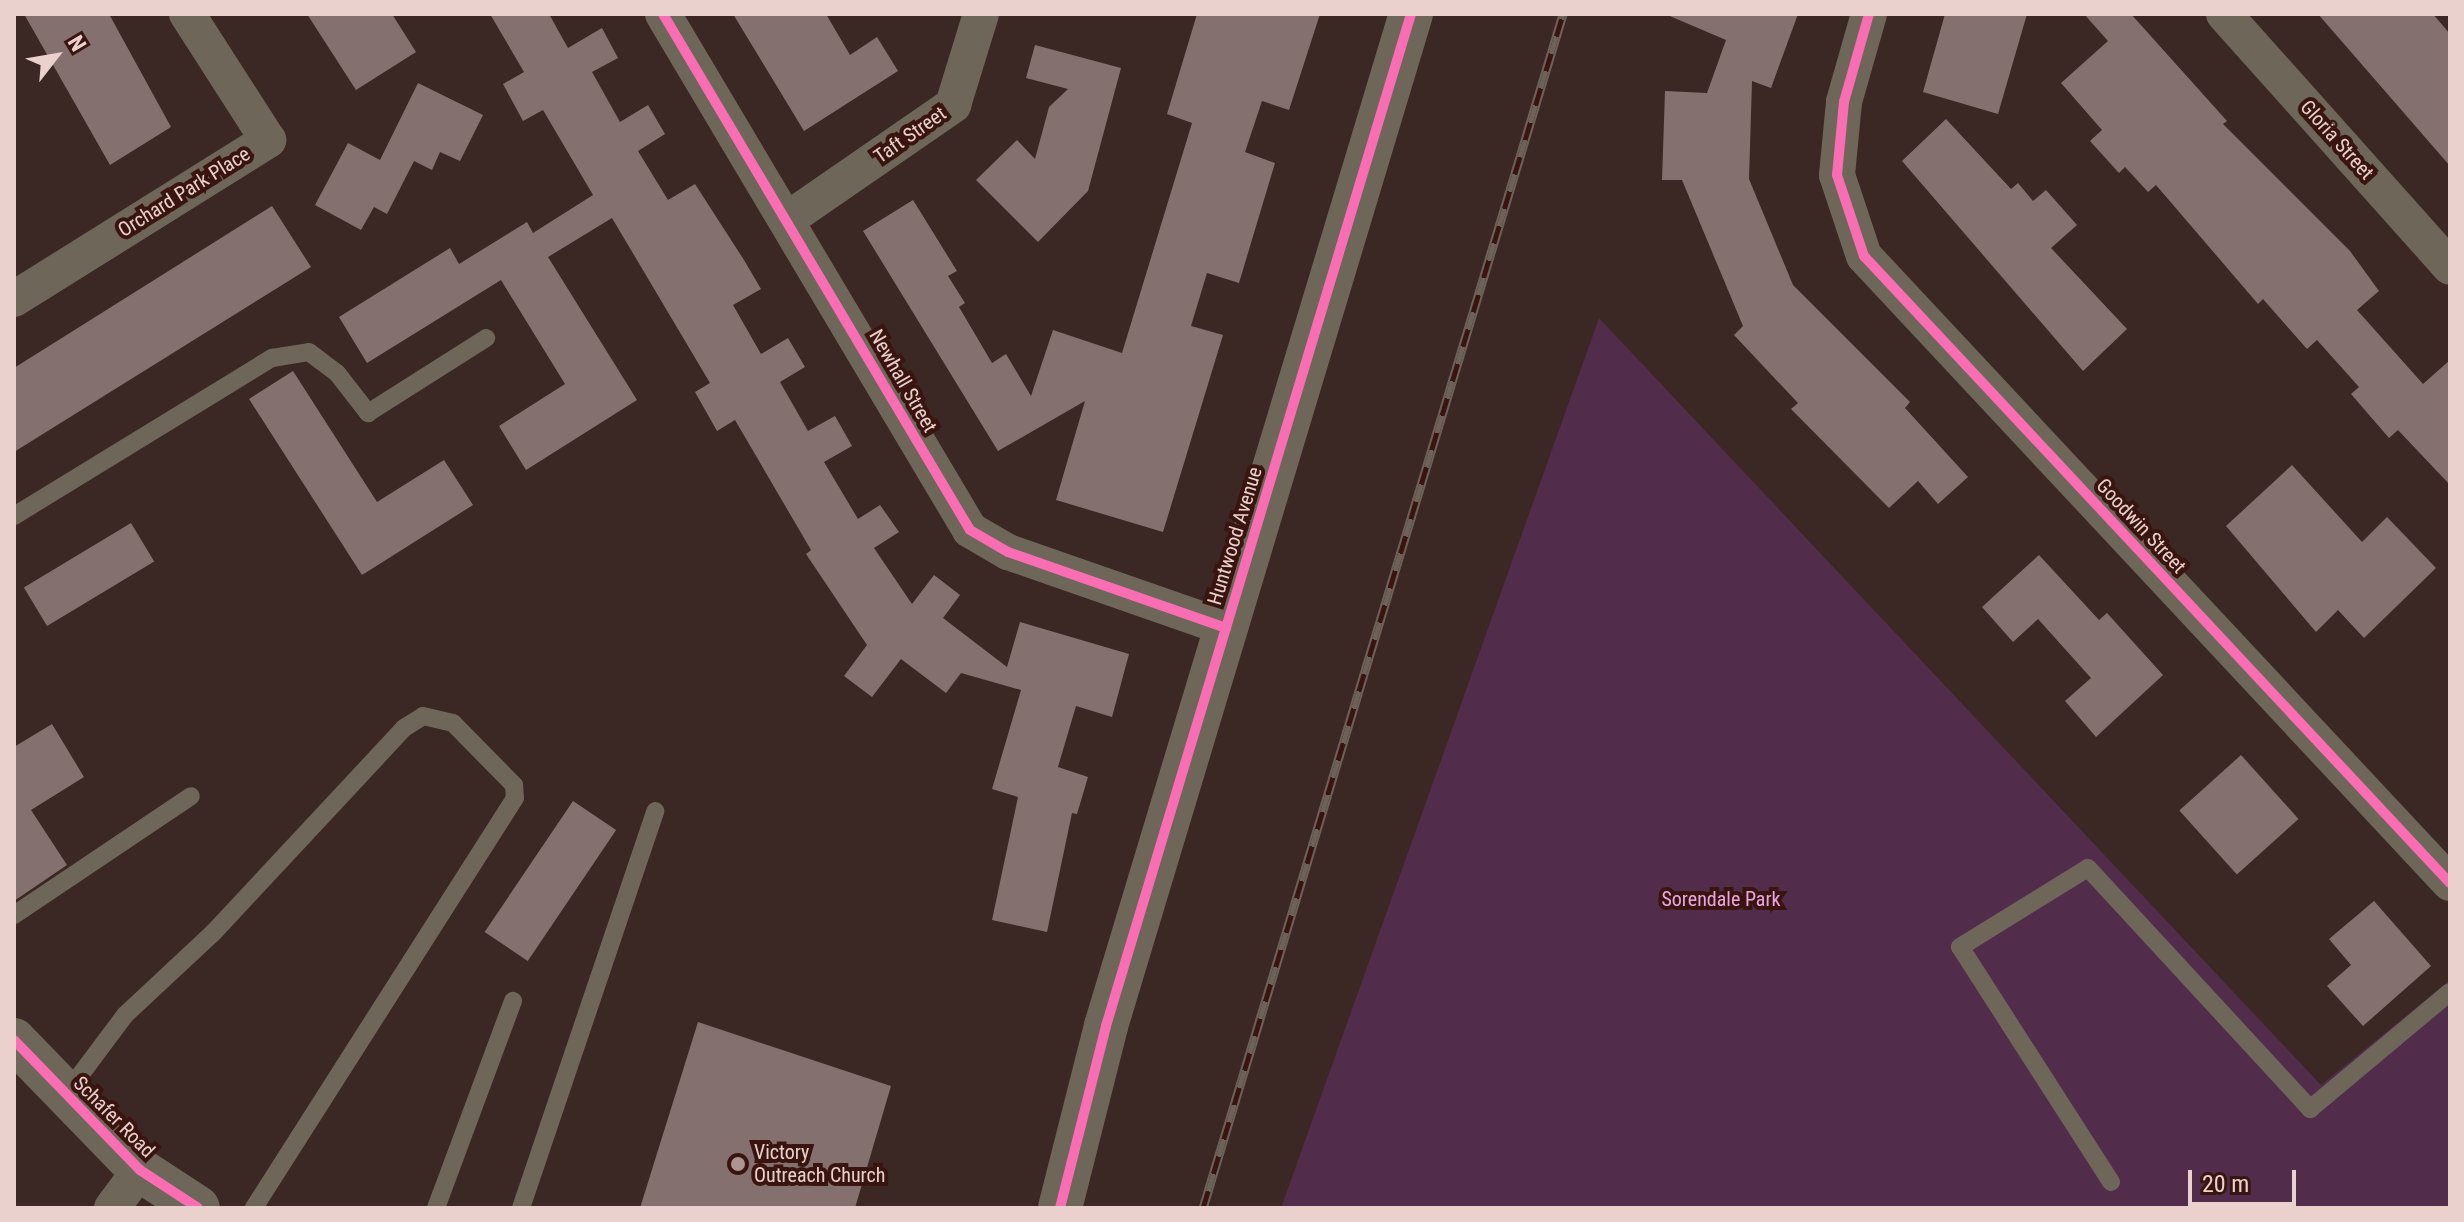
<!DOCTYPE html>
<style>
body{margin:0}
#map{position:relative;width:2464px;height:1222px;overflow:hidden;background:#3b2724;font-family:"Roboto Condensed",sans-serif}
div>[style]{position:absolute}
.green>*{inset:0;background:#512c4b}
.building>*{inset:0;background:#84716f;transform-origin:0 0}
.service>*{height:18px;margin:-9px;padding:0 9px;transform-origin:9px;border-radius:9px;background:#6e6659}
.minor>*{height:36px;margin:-18px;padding:0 18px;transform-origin:18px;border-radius:18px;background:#6e6659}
.tertiary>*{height:44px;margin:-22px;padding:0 22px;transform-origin:22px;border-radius:22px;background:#6e6659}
.rail>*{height:9px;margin-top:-4.5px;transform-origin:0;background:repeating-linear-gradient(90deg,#3a1510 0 18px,#6d615a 0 36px);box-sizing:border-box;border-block:2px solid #6d615a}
.cycleway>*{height:10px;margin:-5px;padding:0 5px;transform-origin:5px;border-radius:5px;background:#f96db3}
.dots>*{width:22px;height:22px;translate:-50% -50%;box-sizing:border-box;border:4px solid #3a1510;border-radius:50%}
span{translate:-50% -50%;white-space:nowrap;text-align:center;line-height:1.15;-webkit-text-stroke:8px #3a1510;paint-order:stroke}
.street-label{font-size:20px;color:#ebd1cd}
.park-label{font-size:20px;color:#eaa6e4}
.poi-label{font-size:20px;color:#ebd1cd}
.left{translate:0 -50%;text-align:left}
.frame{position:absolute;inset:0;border:16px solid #ebd1cd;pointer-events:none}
.north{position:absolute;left:16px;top:16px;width:80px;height:80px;-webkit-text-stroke:6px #3a1510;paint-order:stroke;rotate:59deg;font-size:22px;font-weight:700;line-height:32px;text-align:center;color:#ebd1cd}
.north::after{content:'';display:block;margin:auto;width:28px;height:36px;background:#ebd1cd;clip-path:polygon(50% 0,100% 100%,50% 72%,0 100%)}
.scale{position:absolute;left:2188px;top:1170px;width:108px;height:36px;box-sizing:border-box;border:4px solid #ebd1cd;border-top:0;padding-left:10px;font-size:24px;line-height:28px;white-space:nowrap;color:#ebd1cd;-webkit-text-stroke:6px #3a1510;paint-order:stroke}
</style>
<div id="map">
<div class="green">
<i style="clip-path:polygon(1599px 318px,2321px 1085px,2450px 980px,2450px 1208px,1281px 1208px)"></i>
</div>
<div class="building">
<i style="clip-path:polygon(24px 14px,109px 14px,171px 127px,110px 165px)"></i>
<i style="clip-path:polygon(307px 14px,392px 14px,416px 52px,356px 90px)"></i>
<i style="clip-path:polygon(490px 14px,549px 14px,568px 48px,602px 28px,618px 58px,592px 72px,620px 122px,648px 105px,665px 134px,638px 151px,668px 200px,695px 184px,744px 260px,761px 289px,733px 305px,761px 354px,788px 338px,805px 367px,780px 382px,808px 431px,835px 416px,852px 446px,824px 462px,858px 519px,880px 505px,899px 532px,874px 548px,912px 604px,934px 575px,960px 595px,943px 618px,1007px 667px,1020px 622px,1129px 654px,1112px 717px,1076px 706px,1058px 767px,1088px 777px,1077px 814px,1072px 813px,1047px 932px,992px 920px,1018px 797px,992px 789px,1021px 690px,961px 673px,946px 693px,901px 659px,872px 697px,844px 676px,867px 645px,806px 554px,811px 550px,735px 420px,717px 431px,695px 392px,710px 383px,612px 218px,548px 257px,637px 400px,526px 470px,499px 426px,565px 384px,501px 280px,367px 363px,339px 317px,450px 248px,459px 264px,527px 222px,533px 233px,593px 195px,543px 110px,523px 121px,503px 84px,524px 72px)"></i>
<i style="clip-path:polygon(733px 14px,826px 14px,850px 55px,877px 37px,898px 71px,804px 131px)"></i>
<i style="clip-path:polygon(1197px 14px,1320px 14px,1289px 110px,1262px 101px,1245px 152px,1275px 163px,1239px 283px,1207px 273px,1191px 326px,1223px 335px,1163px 532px,1056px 500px,1085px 401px,998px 451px,863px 231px,913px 200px,957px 271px,948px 276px,965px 303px,959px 307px,992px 363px,1006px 354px,1031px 396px,1053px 330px,1122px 353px,1192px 123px,1167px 114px)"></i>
<i style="clip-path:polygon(1665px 14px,1798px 14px,1771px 88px,1752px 81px,1749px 179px,1793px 285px,1910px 402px,1905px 408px,1968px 477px,1938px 504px,1918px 481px,1889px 508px,1791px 409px,1798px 403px,1734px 335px,1743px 326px,1682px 180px,1662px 180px,1665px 91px,1707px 93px,1726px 40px)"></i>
<i style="clip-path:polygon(1945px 14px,2027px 14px,1998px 114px,1923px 92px)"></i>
<i style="clip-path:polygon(2084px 14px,2131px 14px,2227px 121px,2223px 124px,2350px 251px,2379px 291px,2357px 310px,2423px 384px,2450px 360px,2450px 485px,2398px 430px,2389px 438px,2351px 394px,2359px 387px,2317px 340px,2307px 349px,2263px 299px,2258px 304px,2156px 185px,2148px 192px,2125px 167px,2119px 173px,2090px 141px,2102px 130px,2061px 83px,2108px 41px)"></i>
<i style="clip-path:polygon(2318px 14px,2433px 14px,2450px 34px,2450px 166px)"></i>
<i style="clip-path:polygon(1035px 45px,1121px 68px,1088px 191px,1038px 242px,976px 180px,1017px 140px,1035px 159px,1049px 107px,1068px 89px,1026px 78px)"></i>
<i style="clip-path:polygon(418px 83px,483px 115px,460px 161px,440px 152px,432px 170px,414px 161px,387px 214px,374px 207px,361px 230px,315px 205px,348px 143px,380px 160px)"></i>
<i style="clip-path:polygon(1946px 119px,2011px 189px,2018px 183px,2033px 201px,2046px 190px,2077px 225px,2051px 248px,2127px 329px,2083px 371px,1902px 161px)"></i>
<i style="clip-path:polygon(272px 206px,311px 267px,14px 452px,14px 368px)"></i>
<i style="clip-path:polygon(293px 371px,377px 502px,444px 460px,473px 505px,362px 575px,249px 399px)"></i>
<i style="clip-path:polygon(2292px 465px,2362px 542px,2387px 517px,2436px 568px,2364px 638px,2338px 610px,2316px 632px,2226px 526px)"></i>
<i style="left:131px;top:523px;width:45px;height:125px;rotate:59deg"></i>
<i style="clip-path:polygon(2039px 555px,2099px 620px,2107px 613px,2163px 675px,2096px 737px,2065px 701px,2091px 678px,2038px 619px,2013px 642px,1982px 607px)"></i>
<i style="clip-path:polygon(52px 724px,84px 777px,31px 810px,67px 865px,14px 901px,14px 747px)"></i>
<i style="left:2241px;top:755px;width:86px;height:83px;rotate:48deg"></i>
<i style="left:573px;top:801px;width:52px;height:158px;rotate:34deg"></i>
<i style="clip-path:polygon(2374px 901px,2431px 966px,2363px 1026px,2327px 986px,2351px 965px,2329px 939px)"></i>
<i style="clip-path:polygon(698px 1022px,891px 1086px,855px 1208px,640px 1208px)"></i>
</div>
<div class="service">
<i style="left:14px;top:516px;width:303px;rotate:-31.5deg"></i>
<i style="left:272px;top:358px;width:37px;rotate:-9deg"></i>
<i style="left:309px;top:352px;width:35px;rotate:37deg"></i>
<i style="left:337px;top:373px;width:51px;rotate:52.2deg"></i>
<i style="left:368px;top:413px;width:140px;rotate:-32.4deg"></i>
<i style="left:14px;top:915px;width:213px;rotate:-33.9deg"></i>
<i style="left:66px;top:1094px;width:99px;rotate:-53.2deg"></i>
<i style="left:125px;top:1015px;width:120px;rotate:-43deg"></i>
<i style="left:213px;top:933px;width:280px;rotate:-47deg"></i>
<i style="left:404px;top:728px;width:22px;rotate:-32deg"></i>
<i style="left:423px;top:716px;width:31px;rotate:13deg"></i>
<i style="left:453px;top:723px;width:87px;rotate:45.5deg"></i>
<i style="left:514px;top:785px;width:13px;rotate:86deg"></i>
<i style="left:515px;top:798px;width:486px;rotate:122.5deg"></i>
<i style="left:2111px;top:1182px;width:279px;rotate:-122.7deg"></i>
<i style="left:1960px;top:947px;width:150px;rotate:-31.7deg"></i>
<i style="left:2088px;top:868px;width:328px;rotate:47.3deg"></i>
<i style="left:2310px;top:1109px;width:182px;rotate:-39.9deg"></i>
<i style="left:436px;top:1208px;width:221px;rotate:-69.6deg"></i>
<i style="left:521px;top:1208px;width:419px;rotate:-71.3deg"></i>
</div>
<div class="minor">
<i style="left:663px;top:14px;width:600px;rotate:59.25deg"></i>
<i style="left:970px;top:530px;width:44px;rotate:30.1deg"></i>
<i style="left:1008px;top:552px;width:231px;rotate:19.2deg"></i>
<i style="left:1869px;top:14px;width:91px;rotate:105.9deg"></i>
<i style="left:1844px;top:102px;width:73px;rotate:95.5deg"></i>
<i style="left:1837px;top:175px;width:85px;rotate:71.6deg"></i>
<i style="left:1864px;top:256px;width:858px;rotate:46.94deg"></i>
<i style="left:2224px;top:14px;width:339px;rotate:48.2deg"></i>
<i style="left:788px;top:219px;width:201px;rotate:-34.6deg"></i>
<i style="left:953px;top:105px;width:95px;rotate:-72.9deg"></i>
<i style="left:14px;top:299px;width:300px;rotate:-32deg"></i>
<i style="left:268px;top:140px;width:150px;rotate:-122.7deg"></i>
<i style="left:112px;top:1208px;width:47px;rotate:-53.6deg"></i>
</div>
<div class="tertiary">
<i style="left:14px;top:1040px;width:181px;rotate:45.9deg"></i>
<i style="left:140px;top:1170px;width:69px;rotate:33.2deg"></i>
<i style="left:1060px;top:1208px;width:188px;rotate:-75.8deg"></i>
<i style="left:1106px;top:1026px;width:1057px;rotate:-73.23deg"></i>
</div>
<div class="rail">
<i style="left:1203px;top:1208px;width:1247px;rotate:-73.22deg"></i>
</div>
<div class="cycleway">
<i style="left:663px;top:14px;width:600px;rotate:59.25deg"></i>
<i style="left:970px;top:530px;width:44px;rotate:30.1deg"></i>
<i style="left:1008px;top:552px;width:231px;rotate:19.2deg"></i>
<i style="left:1869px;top:14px;width:91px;rotate:105.9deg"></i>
<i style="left:1844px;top:102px;width:73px;rotate:95.5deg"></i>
<i style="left:1837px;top:175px;width:85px;rotate:71.6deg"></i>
<i style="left:1864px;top:256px;width:858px;rotate:46.94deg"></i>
<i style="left:14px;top:1040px;width:181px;rotate:45.9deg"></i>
<i style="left:140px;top:1170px;width:69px;rotate:33.2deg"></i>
<i style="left:1060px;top:1208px;width:188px;rotate:-75.8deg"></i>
<i style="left:1106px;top:1026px;width:1057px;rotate:-73.23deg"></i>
</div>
<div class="dots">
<i style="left:738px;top:1164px;background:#ad9692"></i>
</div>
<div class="street-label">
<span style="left:910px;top:135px;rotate:-35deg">Taft Street</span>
<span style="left:2337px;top:140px;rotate:48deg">Gloria Street</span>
<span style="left:184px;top:192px;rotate:-32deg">Orchard Park Place</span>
<span style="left:903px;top:381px;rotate:60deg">Newhall Street</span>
<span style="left:2141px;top:526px;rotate:47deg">Goodwin Street</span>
<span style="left:1235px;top:536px;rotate:-73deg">Huntwood Avenue</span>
<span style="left:114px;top:1117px;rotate:45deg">Schafer Road</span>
</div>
<div class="park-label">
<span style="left:1721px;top:899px">Sorendale Park</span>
</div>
<div class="poi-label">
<span class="left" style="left:754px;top:1164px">Victory<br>Outreach Church</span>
</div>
<div class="frame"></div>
<div class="north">N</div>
<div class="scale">20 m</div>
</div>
